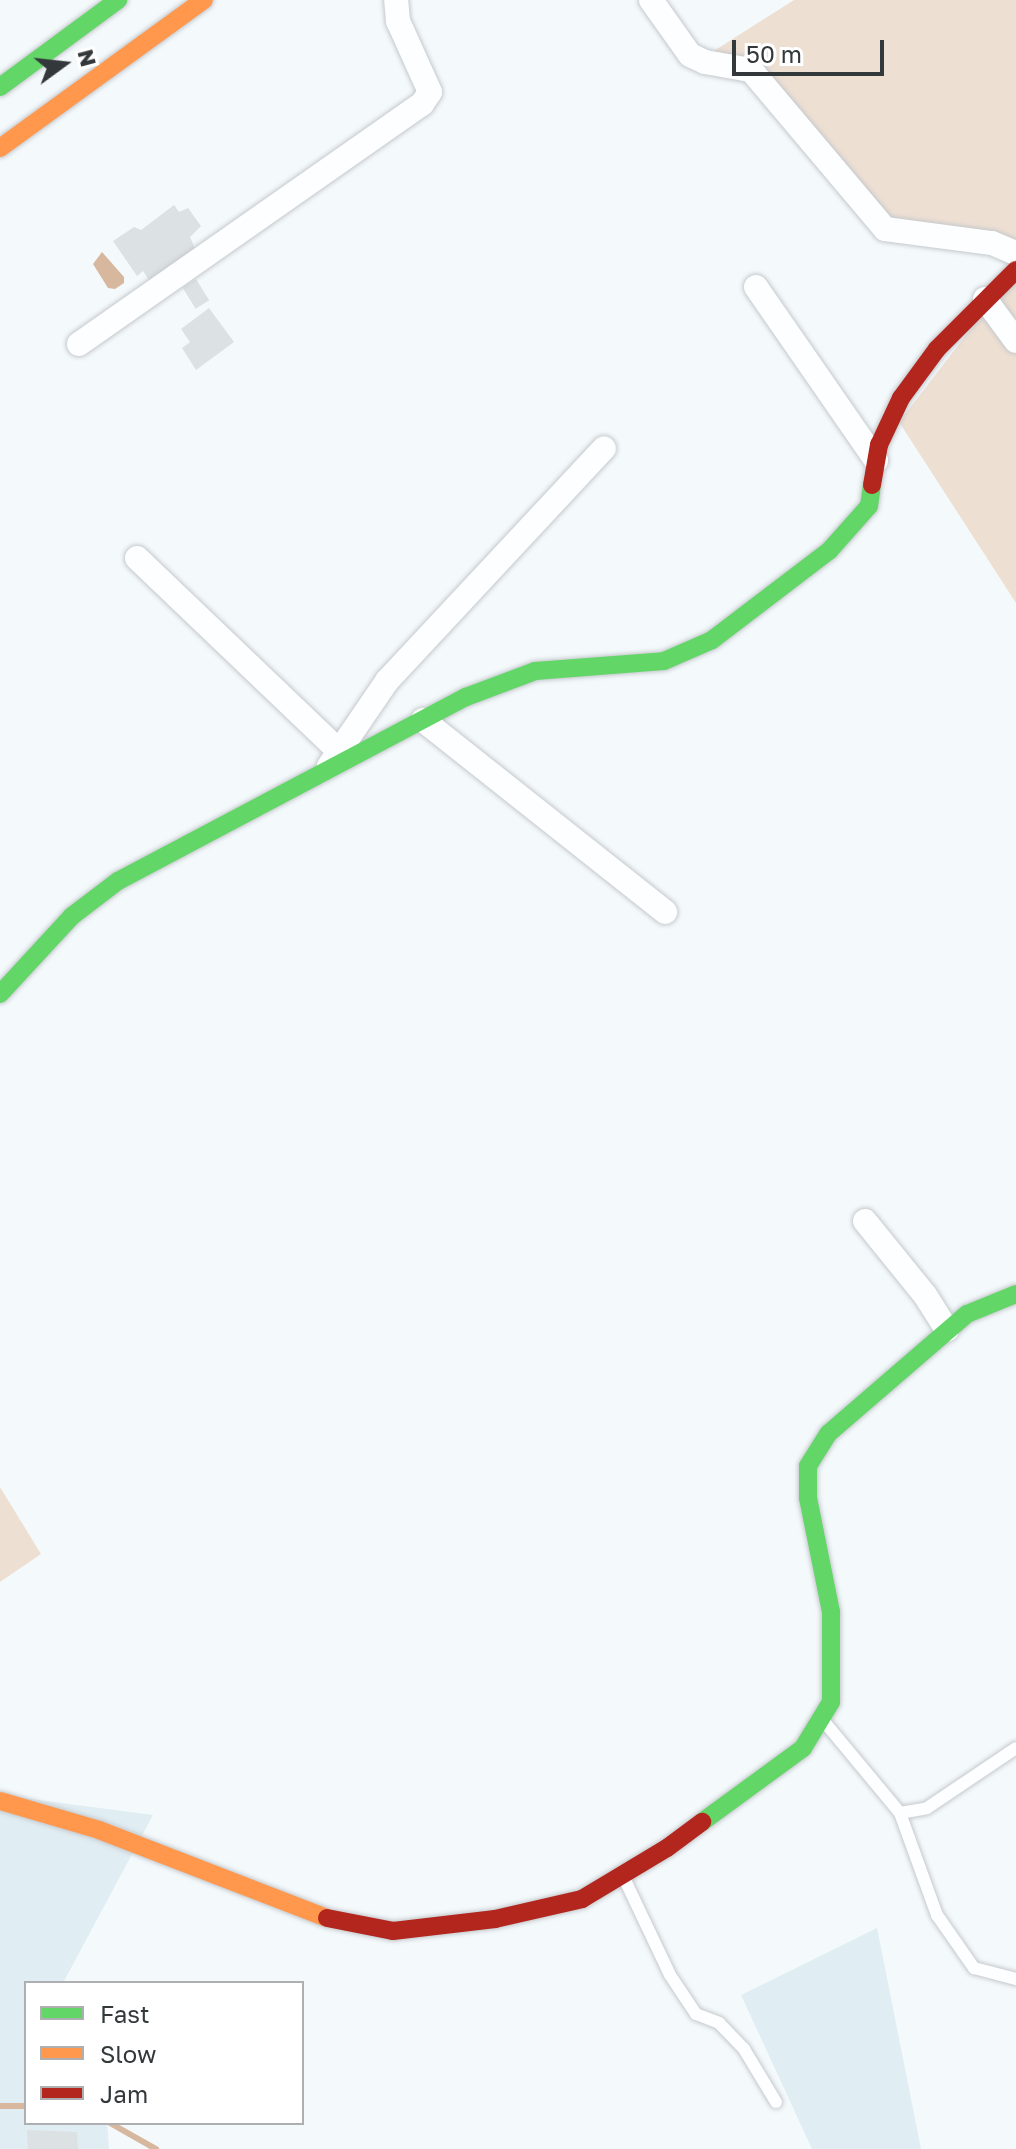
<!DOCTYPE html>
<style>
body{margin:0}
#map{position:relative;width:1016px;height:2149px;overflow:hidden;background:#f4f9fc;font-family:"Golos Text",sans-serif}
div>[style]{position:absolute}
.built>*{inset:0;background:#e0edf3}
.green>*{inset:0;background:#eedfd3}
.water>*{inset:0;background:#d7b79e}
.stream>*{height:6px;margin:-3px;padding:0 3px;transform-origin:3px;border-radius:3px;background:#d7b79e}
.building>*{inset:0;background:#dce1e3;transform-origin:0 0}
.roads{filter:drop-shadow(0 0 2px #c5c9cc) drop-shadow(0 0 2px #c5c9cc)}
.lane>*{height:12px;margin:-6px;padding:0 6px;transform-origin:6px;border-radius:6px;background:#fdfeff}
.street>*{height:24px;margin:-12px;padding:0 12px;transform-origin:12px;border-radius:12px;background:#fdfeff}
.fast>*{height:18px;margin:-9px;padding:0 9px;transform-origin:9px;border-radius:9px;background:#63d668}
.slow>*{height:18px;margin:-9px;padding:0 9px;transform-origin:9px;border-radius:9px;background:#ff974d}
.jam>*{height:18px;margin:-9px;padding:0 9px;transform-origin:9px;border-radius:9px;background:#b3261e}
span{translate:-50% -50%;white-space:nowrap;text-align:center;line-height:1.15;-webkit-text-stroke:6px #fff;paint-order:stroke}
.legend{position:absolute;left:24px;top:1981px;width:280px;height:144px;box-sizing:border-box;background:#fff;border:2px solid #adafb0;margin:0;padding:10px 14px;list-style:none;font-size:24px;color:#33383a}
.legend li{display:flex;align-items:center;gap:16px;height:40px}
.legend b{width:40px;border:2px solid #adafb0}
.north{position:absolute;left:24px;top:24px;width:80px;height:80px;-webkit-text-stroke:6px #fff;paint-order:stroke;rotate:75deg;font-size:22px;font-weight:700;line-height:32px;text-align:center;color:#33383a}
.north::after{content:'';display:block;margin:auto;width:28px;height:36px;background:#33383a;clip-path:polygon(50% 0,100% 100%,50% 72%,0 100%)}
.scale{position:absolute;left:732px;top:40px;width:152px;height:36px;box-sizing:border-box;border:4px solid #33383a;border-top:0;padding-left:10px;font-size:24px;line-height:28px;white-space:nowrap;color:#33383a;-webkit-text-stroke:6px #fff;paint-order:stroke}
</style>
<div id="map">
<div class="built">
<i style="clip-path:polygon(0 1795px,153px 1815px,63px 1983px,26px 1983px,26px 2123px,107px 2123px,109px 2149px,0 2149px)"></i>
<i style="clip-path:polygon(877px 1928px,921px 2149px,812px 2149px,741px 1995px)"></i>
</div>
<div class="green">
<i style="clip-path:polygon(794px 0,1016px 0,1016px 242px,888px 218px,756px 63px,709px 54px)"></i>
<i style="clip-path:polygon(1016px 283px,1016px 603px,899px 422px,987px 308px)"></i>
<i style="clip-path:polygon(0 1487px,41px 1554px,0 1582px)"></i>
</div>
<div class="water">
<i style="clip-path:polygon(102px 252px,124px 277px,124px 283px,115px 289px,108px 288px,93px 264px)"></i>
</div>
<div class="stream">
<i style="left:0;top:2106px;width:26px"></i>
<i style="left:110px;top:2123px;width:53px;rotate:29.5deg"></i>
</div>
<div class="building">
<i style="clip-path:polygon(174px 205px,179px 212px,188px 208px,201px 226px,190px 237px,195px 248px,149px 280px,143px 271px,137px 276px,113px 241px,134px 227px,141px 230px)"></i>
<i style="left:196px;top:279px;width:25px;height:16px;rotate:58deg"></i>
<i style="clip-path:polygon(209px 308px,234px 342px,196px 370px,182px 348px,190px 342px,181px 329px)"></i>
<i style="clip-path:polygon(27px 2130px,77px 2132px,78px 2149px,28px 2149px)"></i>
</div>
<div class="roads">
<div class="lane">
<i style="left:822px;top:1719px;width:122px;rotate:50.3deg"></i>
<i style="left:900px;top:1813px;width:27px;rotate:-10deg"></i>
<i style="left:927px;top:1808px;width:107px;rotate:-34deg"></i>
<i style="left:900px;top:1813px;width:109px;rotate:70.1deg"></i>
<i style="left:937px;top:1915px;width:65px;rotate:55.1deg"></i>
<i style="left:974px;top:1968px;width:43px;rotate:14.7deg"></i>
<i style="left:624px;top:1878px;width:107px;rotate:64.6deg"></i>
<i style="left:670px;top:1975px;width:47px;rotate:56.3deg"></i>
<i style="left:696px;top:2014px;width:25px;rotate:21deg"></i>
<i style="left:719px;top:2023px;width:36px;rotate:46deg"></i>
<i style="left:744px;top:2049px;width:62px;rotate:58.9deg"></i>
</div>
<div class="street">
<i style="left:651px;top:0;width:67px;rotate:54.7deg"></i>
<i style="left:690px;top:55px;width:17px;rotate:25deg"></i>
<i style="left:705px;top:62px;width:47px;rotate:9.9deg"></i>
<i style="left:751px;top:70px;width:208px;rotate:49.9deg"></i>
<i style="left:885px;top:229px;width:108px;rotate:7.5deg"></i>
<i style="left:992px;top:243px;width:26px;rotate:23deg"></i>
<i style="left:756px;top:287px;width:211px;rotate:55.3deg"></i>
<i style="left:985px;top:299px;width:52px;rotate:53.6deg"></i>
<i style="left:79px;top:344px;width:419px;rotate:-35deg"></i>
<i style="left:422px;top:104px;width:14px;rotate:-56deg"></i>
<i style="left:430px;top:92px;width:78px;rotate:-114.3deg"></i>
<i style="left:398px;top:21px;width:21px;rotate:-95deg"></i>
<i style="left:137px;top:558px;width:279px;rotate:43.7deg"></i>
<i style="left:423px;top:720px;width:309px;rotate:38.4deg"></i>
<i style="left:329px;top:766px;width:103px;rotate:-55.7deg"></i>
<i style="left:387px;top:681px;width:318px;rotate:-47deg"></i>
<i style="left:865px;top:1221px;width:95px;rotate:51deg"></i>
<i style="left:925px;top:1295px;width:41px;rotate:57.8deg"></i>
</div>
<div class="fast">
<i style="left:0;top:87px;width:147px;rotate:-36.4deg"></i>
<i style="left:0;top:994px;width:106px;rotate:-47.3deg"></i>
<i style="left:72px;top:916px;width:58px;rotate:-37.3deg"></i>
<i style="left:118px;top:881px;width:394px;rotate:-27.9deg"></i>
<i style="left:466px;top:697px;width:74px;rotate:-20.6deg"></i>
<i style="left:535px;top:671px;width:129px;rotate:-4.4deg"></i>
<i style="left:664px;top:661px;width:52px;rotate:-23.6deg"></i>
<i style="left:712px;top:640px;width:147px;rotate:-37.3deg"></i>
<i style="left:829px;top:551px;width:60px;rotate:-48.4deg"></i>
<i style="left:869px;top:506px;width:21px;rotate:-82deg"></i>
<i style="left:702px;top:1822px;width:125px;rotate:-36.2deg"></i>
<i style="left:803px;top:1748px;width:54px;rotate:-58.7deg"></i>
<i style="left:831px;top:1702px;width:90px;rotate:-90deg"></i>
<i style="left:831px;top:1612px;width:116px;rotate:-101.4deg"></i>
<i style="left:808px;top:1498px;width:32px;rotate:-90deg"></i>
<i style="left:808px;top:1466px;width:39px;rotate:-58deg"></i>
<i style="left:829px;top:1433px;width:182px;rotate:-40.8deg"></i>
<i style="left:967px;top:1314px;width:53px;rotate:-22.2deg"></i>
</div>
<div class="slow">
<i style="left:0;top:148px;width:252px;rotate:-36deg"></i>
<i style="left:0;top:1801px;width:103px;rotate:16.3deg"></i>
<i style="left:99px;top:1830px;width:244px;rotate:21.1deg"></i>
</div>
<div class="jam">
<i style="left:872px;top:485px;width:41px;rotate:-80.1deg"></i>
<i style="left:879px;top:445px;width:52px;rotate:-64.9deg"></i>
<i style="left:901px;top:398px;width:61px;rotate:-53.7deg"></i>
<i style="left:937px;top:349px;width:112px;rotate:-45deg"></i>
<i style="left:327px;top:1918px;width:67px;rotate:11.1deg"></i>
<i style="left:393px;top:1931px;width:103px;rotate:-6.7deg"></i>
<i style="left:495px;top:1919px;width:89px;rotate:-12.9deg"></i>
<i style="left:582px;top:1899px;width:99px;rotate:-31deg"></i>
<i style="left:667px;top:1848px;width:44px;rotate:-36.6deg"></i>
</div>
</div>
<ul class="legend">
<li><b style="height:10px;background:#63d668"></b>Fast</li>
<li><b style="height:10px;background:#ff974d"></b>Slow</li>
<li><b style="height:10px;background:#b3261e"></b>Jam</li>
</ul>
<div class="north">N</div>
<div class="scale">50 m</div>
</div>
